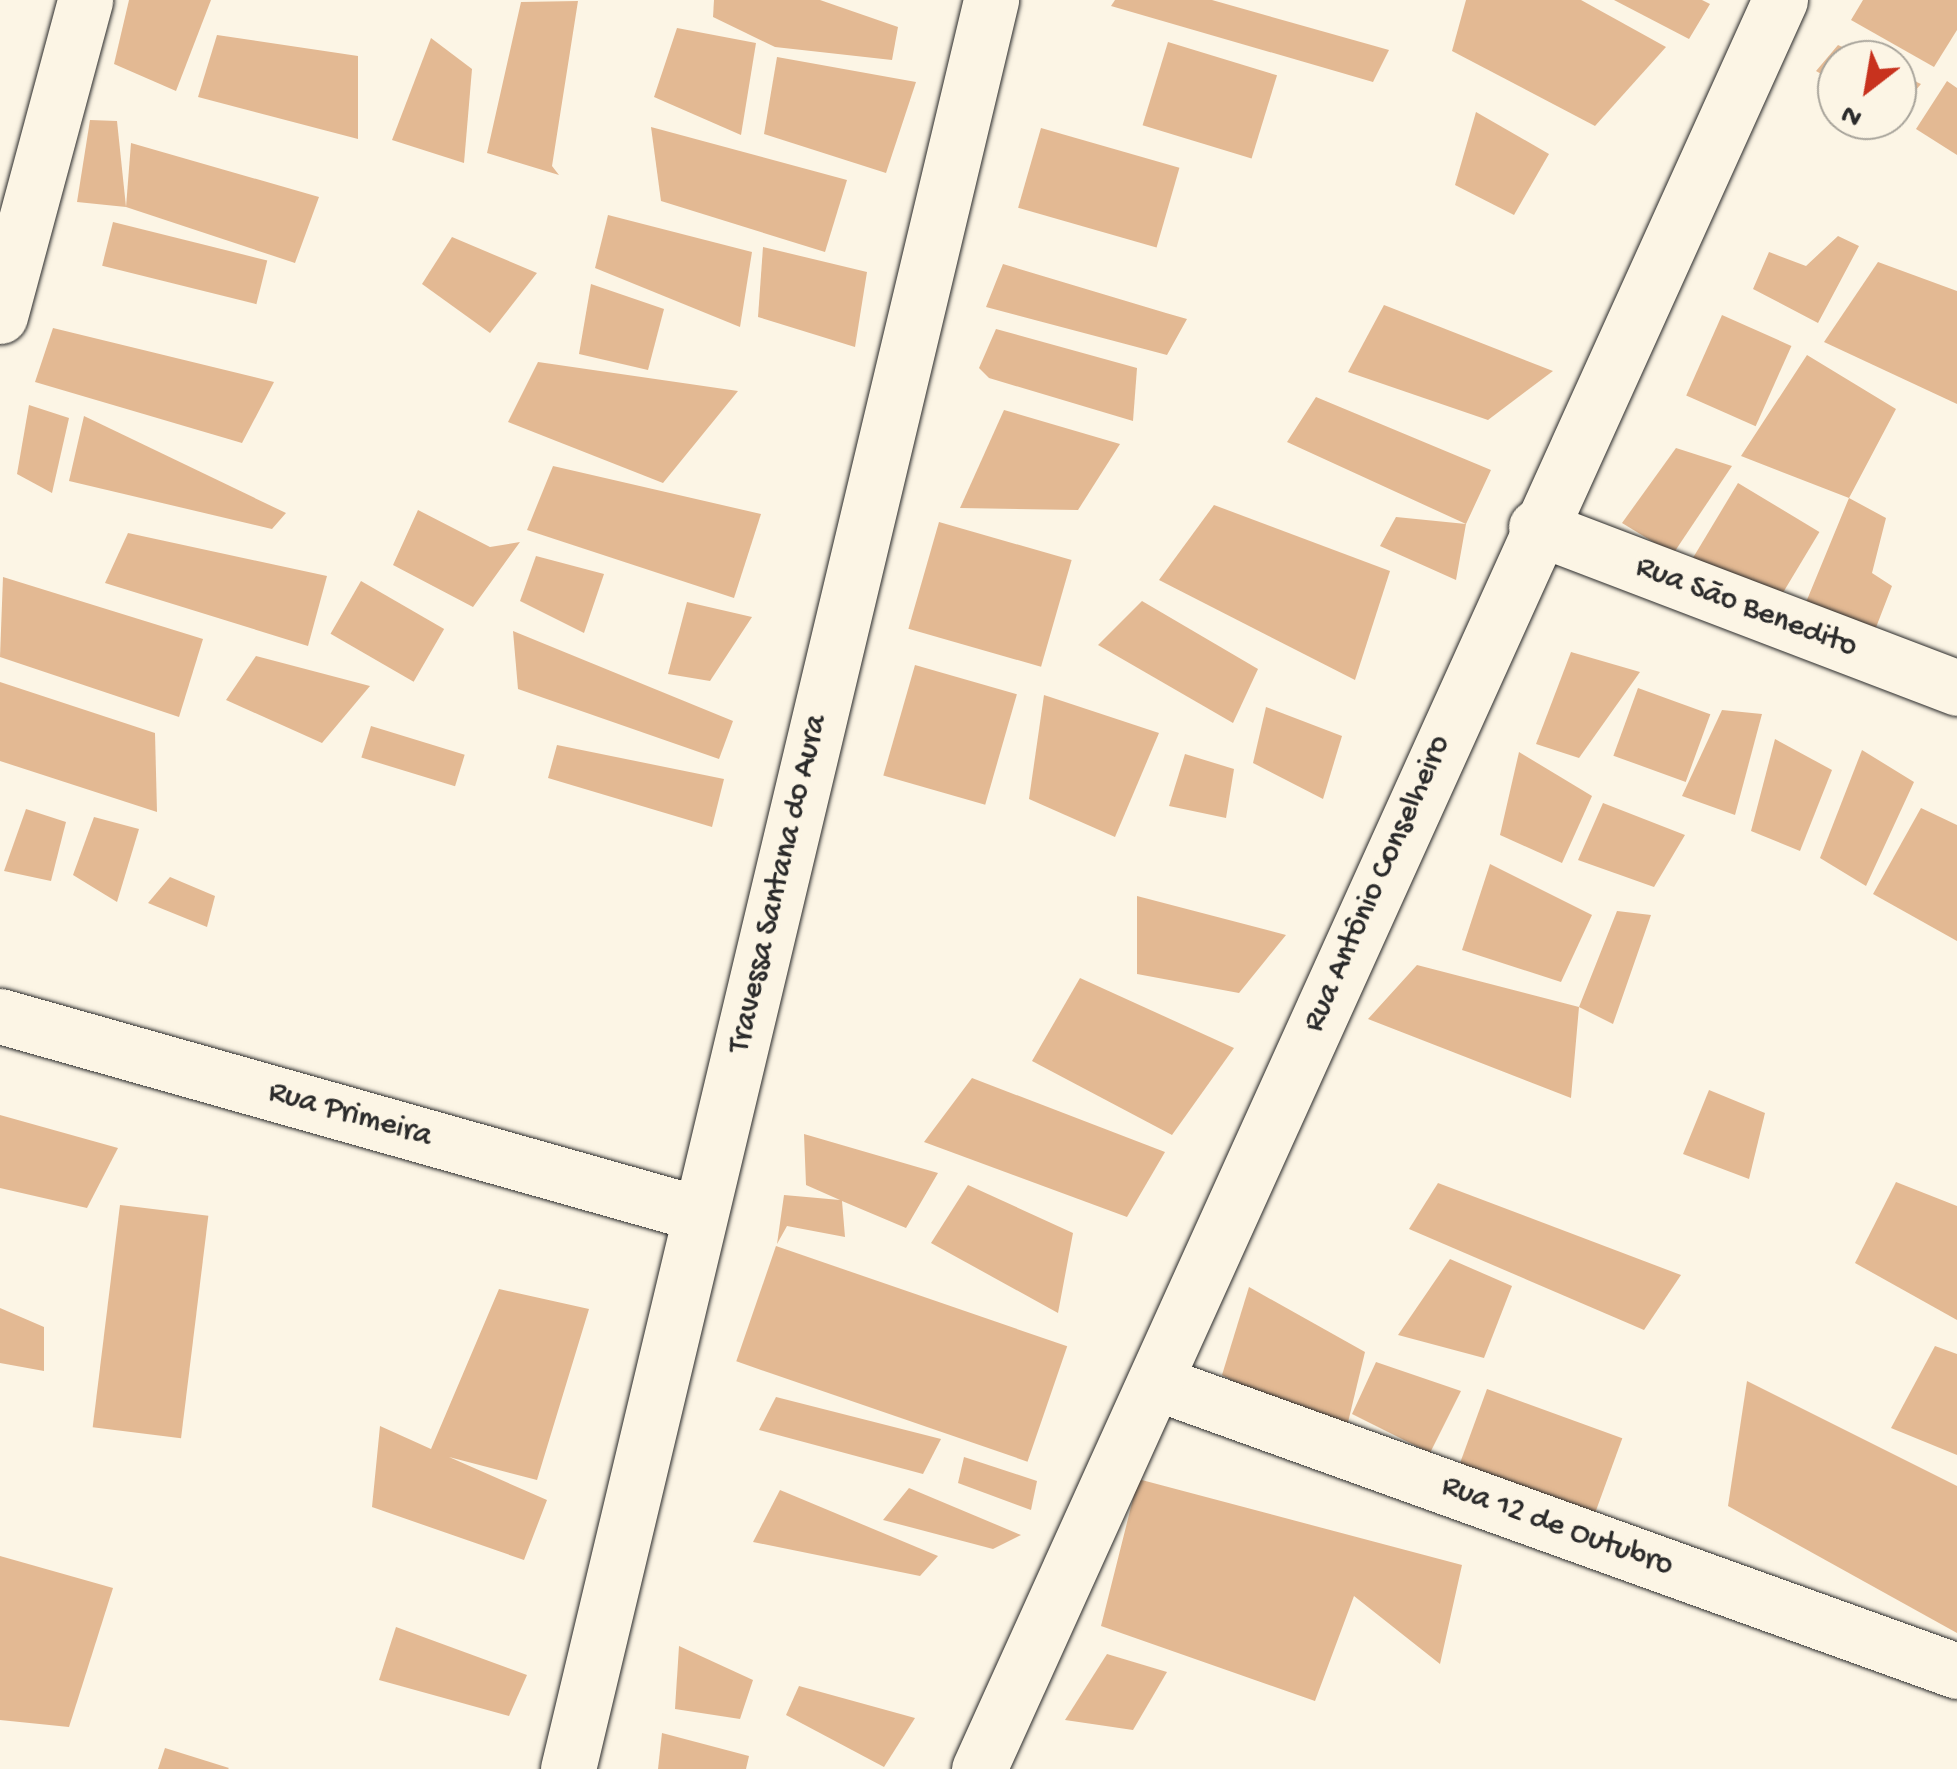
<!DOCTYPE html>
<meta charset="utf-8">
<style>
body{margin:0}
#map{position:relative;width:1957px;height:1769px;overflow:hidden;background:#fcf5e5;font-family:"Gochi Hand",sans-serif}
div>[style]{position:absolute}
.building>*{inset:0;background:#e3b993;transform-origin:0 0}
.roads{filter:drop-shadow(0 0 2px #2b2b2b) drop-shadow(0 0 2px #2b2b2b)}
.street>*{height:55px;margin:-27.5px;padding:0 27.5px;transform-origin:27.5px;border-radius:27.5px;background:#fcf5e5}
.secondary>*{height:55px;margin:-27.5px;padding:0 27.5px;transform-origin:27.5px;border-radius:27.5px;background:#fcf5e5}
span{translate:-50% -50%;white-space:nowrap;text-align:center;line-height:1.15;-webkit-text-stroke:8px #fcf5e5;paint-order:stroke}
.street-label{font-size:32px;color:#2b2b2b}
.north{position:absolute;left:1817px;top:40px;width:100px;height:100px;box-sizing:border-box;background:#fcf5e5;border:2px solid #a8a49b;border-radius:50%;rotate:211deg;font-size:28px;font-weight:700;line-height:40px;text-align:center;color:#2b2b2b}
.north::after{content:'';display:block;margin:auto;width:35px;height:45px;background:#c8321e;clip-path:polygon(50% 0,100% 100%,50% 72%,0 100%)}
</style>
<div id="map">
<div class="building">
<i style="clip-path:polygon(129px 0,211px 0,176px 91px,114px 64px)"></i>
<i style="clip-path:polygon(714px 0,820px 0,898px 27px,892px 60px,775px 47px,713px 17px)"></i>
<i style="clip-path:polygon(1115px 0,1212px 0,1389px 50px,1373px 82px,1111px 6px)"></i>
<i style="clip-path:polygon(1466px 0,1581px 0,1666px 47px,1595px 126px,1452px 51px)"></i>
<i style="clip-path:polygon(1614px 0,1702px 0,1710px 4px,1689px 39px)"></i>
<i style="clip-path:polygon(1863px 0,1957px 0,1957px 30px,1934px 67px,1851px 20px)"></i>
<i style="clip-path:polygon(578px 1px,552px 166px,559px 175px,487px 153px,521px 2px)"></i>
<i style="clip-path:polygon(677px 28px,756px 43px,741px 135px,654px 97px)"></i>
<i style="clip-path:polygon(217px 35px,358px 56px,358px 139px,198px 97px)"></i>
<i style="clip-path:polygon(431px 38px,472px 69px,464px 163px,392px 140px)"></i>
<i style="left:1168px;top:42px;width:114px;height:87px;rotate:17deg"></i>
<i style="clip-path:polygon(1838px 45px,1870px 60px,1837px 60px,1837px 83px,1816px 71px)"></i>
<i style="clip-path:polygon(777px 57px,916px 82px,886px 173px,764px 134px)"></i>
<i style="clip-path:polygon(1897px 73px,1921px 84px,1897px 112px)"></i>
<i style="clip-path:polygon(1947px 81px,1957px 88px,1957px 155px,1916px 129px)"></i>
<i style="clip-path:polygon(1476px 112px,1549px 154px,1514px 215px,1455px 185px)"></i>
<i style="clip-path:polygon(90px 120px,117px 121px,126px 207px,77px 202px)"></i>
<i style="clip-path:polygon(651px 127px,847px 180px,825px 252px,661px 201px)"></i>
<i style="left:1041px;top:128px;width:144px;height:83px;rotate:16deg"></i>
<i style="clip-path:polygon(131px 143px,319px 197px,295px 263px,126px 207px)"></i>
<i style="clip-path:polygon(608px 215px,752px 252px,740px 327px,595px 268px)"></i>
<i style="left:113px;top:222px;width:159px;height:45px;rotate:14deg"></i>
<i style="clip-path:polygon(1838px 236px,1859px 246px,1818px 323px,1753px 289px,1769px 252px,1806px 266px)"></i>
<i style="clip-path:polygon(452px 237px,537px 273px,490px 333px,422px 284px)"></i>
<i style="clip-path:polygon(763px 247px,867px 272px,855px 347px,758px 317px)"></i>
<i style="clip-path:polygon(1878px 262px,1957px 291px,1957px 404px,1824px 342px)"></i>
<i style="clip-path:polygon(1003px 264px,1166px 313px,1187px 319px,1167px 355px,986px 307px)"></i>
<i style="clip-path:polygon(591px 284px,664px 309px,648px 370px,579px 354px)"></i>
<i style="clip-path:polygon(1384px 305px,1553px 371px,1488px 420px,1348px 372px)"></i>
<i style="left:1722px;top:315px;width:76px;height:88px;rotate:24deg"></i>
<i style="clip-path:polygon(53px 328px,274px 382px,242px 443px,35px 382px)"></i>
<i style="clip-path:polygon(996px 329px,1137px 368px,1133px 421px,989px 378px,979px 368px)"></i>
<i style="clip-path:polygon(1807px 355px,1896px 409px,1849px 498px,1886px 518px,1872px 573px,1892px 586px,1875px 630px,1802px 612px,1849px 498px,1741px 456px)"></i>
<i style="clip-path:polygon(538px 362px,738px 391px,663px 483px,508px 422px)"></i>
<i style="clip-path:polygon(1316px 397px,1491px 470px,1466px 524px,1456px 580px,1380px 546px,1396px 517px,1466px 524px,1287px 442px)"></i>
<i style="clip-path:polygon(29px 405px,69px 418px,52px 493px,17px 474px)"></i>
<i style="clip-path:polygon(1004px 410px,1120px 444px,1078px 510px,960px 508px)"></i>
<i style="clip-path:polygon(84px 416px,286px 513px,272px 529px,69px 481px)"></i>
<i style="clip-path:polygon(1676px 448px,1732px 466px,1673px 554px,1622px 523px)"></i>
<i style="clip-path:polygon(553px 466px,761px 514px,734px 598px,527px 530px)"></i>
<i style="left:1738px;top:483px;width:95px;height:89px;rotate:31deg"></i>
<i style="clip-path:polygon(1214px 505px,1390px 571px,1355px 680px,1159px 580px)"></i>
<i style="clip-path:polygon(418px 510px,490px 547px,520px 542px,473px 607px,393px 565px)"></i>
<i style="left:939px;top:522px;width:138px;height:111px;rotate:16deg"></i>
<i style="clip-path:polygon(128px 533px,327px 576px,308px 646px,105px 583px)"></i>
<i style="clip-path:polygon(536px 556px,604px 574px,584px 633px,520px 601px)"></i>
<i style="clip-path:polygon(3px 577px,203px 639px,179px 717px,0 657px)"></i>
<i style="left:361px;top:581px;width:96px;height:61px;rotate:30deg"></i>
<i style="clip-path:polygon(1142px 601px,1258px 669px,1233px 723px,1098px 645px)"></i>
<i style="clip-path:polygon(687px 602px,752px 617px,710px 681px,668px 674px)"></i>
<i style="clip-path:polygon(513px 631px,733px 721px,719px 759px,518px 689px)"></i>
<i style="clip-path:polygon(1571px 652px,1640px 672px,1579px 758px,1536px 744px)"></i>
<i style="clip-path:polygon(256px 656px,370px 686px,322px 743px,226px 700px)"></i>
<i style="left:915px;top:665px;width:106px;height:115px;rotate:16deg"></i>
<i style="clip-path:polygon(0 682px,155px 733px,157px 812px,0 761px)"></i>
<i style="left:1638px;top:688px;width:77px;height:72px;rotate:20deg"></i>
<i style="clip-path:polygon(1044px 695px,1159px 733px,1115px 837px,1029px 799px)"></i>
<i style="clip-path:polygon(1266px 707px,1342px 736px,1323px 799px,1253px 763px)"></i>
<i style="clip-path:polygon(1722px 710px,1762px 714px,1735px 815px,1682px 796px)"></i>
<i style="left:371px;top:726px;width:98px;height:33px;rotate:17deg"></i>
<i style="clip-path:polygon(1775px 739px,1832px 770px,1800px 851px,1751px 831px)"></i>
<i style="clip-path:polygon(557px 745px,724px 779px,712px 827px,548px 778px)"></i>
<i style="clip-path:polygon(1862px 750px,1914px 782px,1866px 886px,1820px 858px)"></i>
<i style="clip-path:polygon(1519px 752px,1592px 796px,1562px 863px,1500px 835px)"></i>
<i style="clip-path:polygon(1185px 754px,1234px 769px,1226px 818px,1169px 806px)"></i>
<i style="clip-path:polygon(1603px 803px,1685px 835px,1654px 887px,1578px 860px)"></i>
<i style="clip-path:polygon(1921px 808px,1957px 825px,1957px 941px,1873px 894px)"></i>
<i style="clip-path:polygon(26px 809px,66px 822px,51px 881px,4px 871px)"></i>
<i style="clip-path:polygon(94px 817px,139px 829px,117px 902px,73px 875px)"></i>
<i style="clip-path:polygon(1490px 864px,1592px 915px,1561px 982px,1462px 950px)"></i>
<i style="clip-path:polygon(170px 877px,215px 896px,207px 927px,148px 903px)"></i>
<i style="clip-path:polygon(1137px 896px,1286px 935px,1239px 993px,1137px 974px)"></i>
<i style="clip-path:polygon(1617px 911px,1651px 915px,1613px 1024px,1579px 1007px,1571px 1098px,1368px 1019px,1417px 965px,1579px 1007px)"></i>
<i style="clip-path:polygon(1080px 978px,1234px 1048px,1172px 1135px,1032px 1061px)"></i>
<i style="clip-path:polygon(972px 1078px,1165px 1152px,1127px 1217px,924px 1142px)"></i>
<i style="clip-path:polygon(1709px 1090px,1765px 1113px,1749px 1179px,1683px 1154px)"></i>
<i style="clip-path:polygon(0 1115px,118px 1148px,87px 1208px,0 1188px)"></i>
<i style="clip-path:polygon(804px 1134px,938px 1173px,906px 1228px,842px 1201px,845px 1237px,787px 1226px,777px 1244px,784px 1195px,840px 1200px,806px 1185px)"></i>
<i style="clip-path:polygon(1896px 1182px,1957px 1206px,1957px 1320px,1855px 1263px)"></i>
<i style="clip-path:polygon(1438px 1183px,1681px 1275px,1644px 1330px,1409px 1229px)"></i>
<i style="clip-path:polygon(968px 1185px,1073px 1233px,1058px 1313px,931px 1243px)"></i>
<i style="left:120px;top:1205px;width:89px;height:224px;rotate:7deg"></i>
<i style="left:776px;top:1246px;width:308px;height:122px;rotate:19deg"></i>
<i style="clip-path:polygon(1450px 1259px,1512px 1286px,1484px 1358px,1398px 1335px)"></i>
<i style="clip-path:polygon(1249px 1287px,1365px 1352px,1343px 1443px,1222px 1375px)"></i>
<i style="clip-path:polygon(499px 1289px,589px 1309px,537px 1480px,449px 1457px,547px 1500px,524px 1560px,372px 1507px,380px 1426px,431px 1449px)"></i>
<i style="clip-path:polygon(0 1308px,44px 1327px,44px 1371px,0 1363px)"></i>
<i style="clip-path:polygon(1935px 1346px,1957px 1354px,1957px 1455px,1891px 1428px)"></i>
<i style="clip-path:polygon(1376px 1362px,1461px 1391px,1430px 1453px,1352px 1414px)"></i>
<i style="clip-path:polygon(1747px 1381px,1957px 1486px,1957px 1633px,1728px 1506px)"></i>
<i style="left:1487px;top:1389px;width:144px;height:88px;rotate:20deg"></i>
<i style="clip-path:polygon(776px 1397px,941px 1439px,923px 1474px,759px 1430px)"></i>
<i style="clip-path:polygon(964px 1457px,1037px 1481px,1031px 1510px,958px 1483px)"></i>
<i style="clip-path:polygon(1138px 1479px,1462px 1565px,1440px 1664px,1354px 1596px,1315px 1701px,1101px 1626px)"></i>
<i style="clip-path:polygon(909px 1488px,1021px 1535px,993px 1549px,883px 1520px)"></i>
<i style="clip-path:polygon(780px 1490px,938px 1556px,920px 1576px,753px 1542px)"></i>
<i style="clip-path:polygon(0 1556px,113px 1588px,69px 1727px,0 1720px)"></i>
<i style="clip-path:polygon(396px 1627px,527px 1675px,509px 1716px,379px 1680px)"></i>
<i style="clip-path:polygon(679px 1646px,753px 1680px,740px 1719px,675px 1709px)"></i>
<i style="clip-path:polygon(1107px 1654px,1167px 1672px,1133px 1730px,1065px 1720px)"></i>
<i style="clip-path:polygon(799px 1686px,915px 1718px,884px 1767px,786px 1715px)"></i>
<i style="clip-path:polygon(662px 1733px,749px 1756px,746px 1769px,658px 1769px)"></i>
<i style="clip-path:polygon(165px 1748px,229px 1768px,228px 1769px,158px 1769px)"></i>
</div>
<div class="roads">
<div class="street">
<i style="left:0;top:316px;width:327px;rotate:-74.9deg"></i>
<i style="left:1536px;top:527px;width:451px;rotate:20.9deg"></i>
<i style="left:0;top:1016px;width:727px;rotate:15.79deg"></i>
<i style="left:1157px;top:1383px;width:850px;rotate:19.8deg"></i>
<i style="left:979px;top:1769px;width:1942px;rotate:-65.64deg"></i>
</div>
<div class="secondary">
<i style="left:568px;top:1769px;width:1819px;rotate:-76.55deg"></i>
</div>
</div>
<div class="street-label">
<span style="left:1746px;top:608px;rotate:21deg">Rua São Benedito</span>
<span style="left:779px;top:884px;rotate:-77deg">Travessa Santana do Aura</span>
<span style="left:1378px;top:884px;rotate:-66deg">Rua Antônio Conselheiro</span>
<span style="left:350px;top:1115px;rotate:16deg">Rua Primeira</span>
<span style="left:1557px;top:1527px;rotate:20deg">Rua 12 de Outubro</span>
</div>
<div class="north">N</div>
</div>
